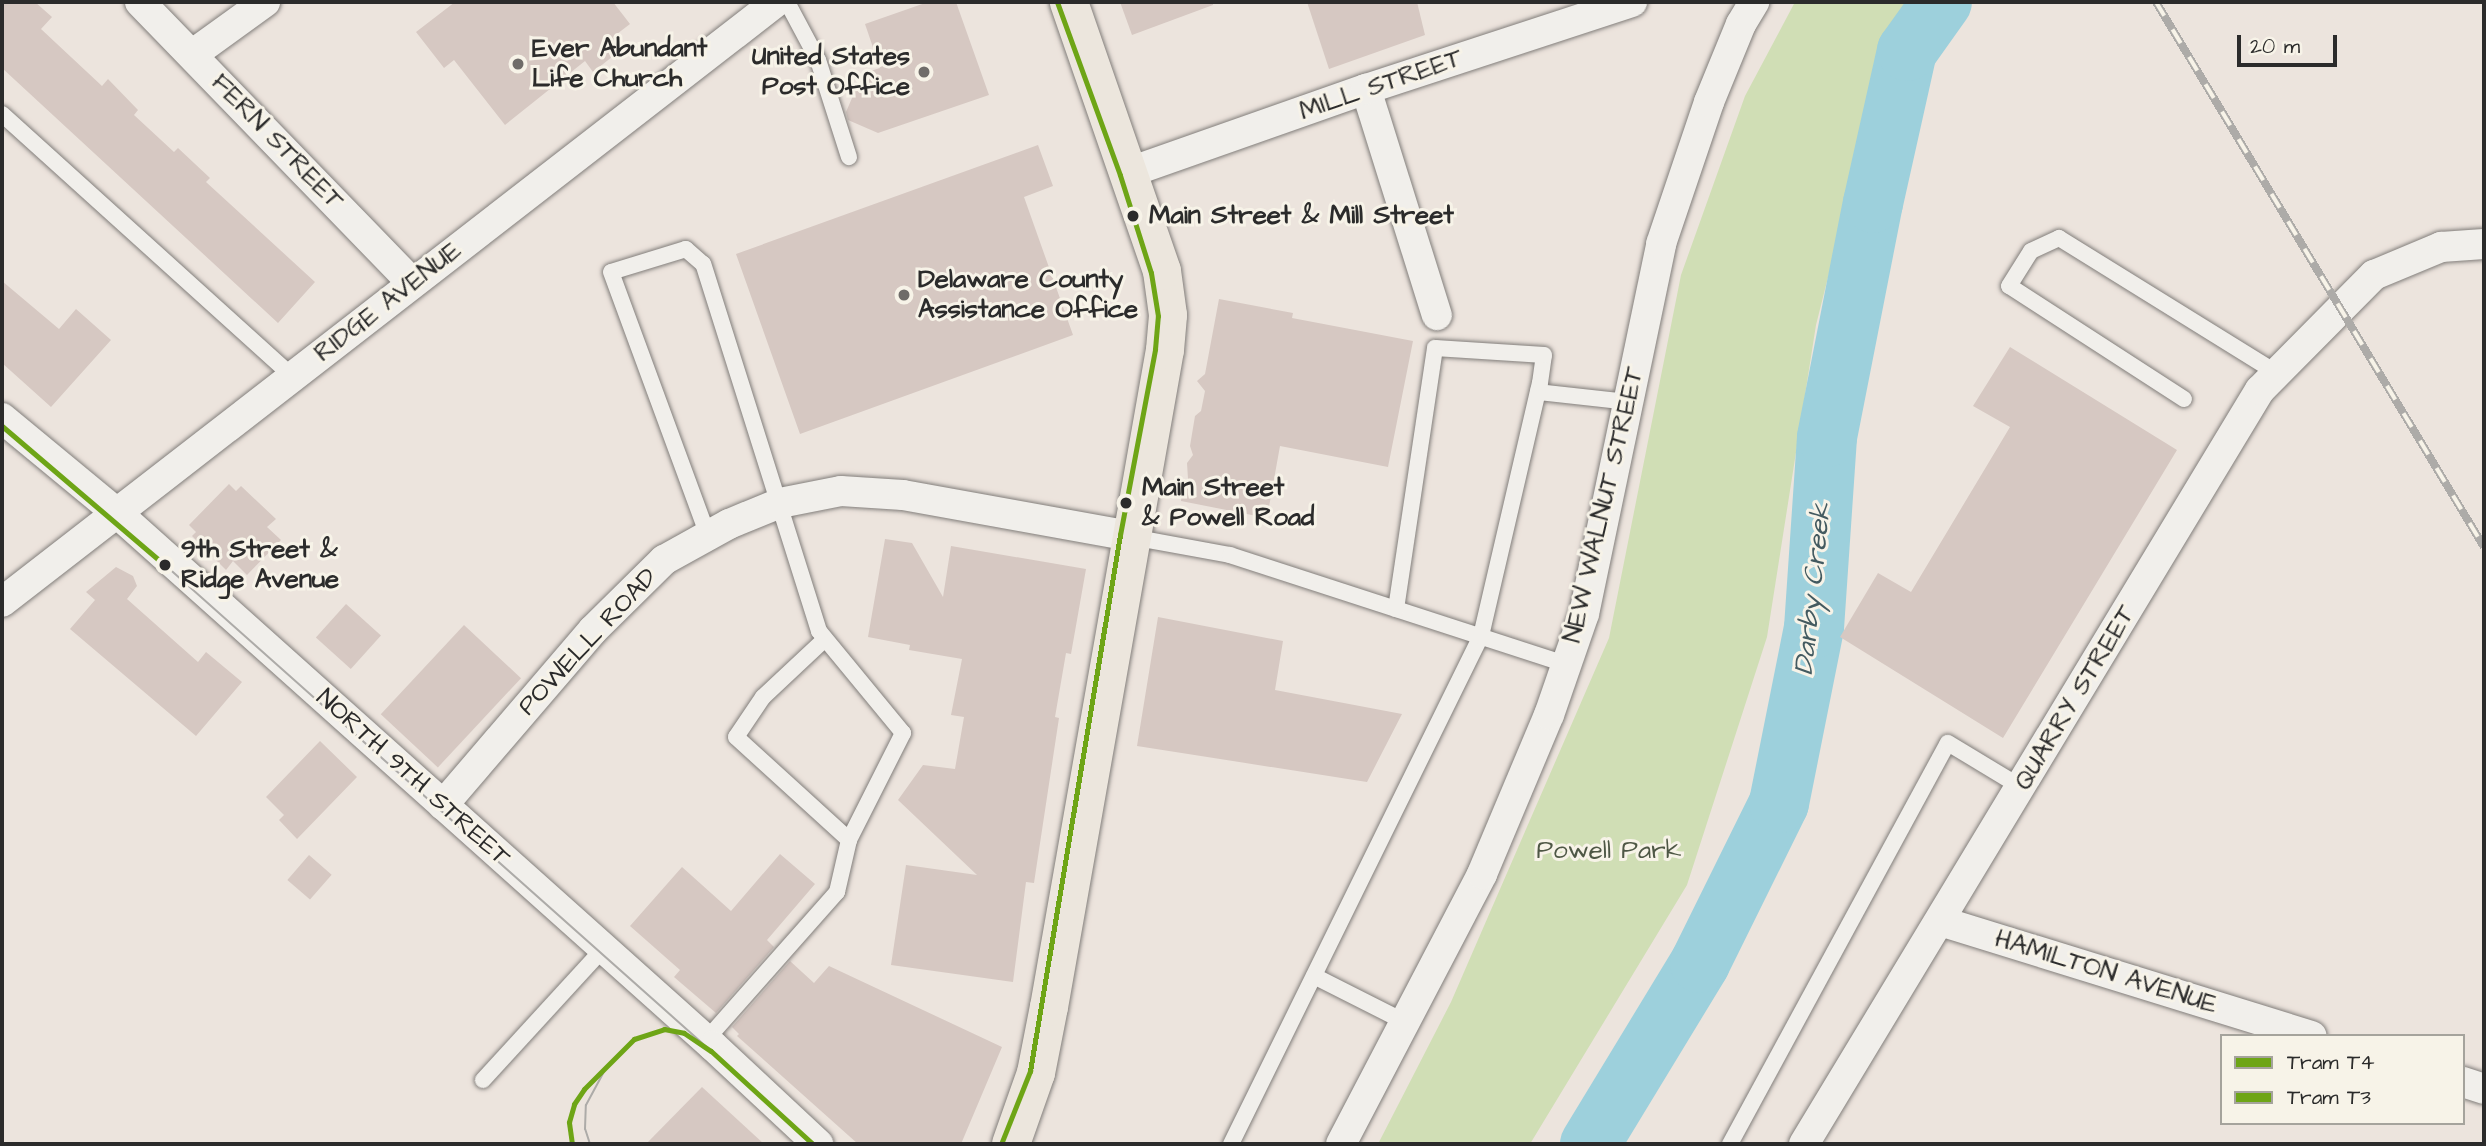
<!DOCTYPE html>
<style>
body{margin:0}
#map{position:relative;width:2486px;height:1146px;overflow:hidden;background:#ece4dd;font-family:"Architects Daughter",sans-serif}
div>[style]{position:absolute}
.green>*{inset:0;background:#d0deb5}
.river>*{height:60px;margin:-30px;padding:0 30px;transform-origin:30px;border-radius:30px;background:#9dd0dc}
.building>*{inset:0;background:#d6c8c2;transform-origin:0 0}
.roads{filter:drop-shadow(0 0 2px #827e7b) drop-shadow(0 0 2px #827e7b)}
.service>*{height:16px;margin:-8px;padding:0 8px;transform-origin:8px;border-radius:8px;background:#f1efeb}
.minor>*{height:30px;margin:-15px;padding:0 15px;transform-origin:15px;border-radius:15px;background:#f1efeb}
.primary>*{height:38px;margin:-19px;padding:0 19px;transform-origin:19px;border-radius:19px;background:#ece6dd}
.tram>*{height:2px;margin:-1px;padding:0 1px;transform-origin:1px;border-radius:1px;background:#adaba8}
.rail>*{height:8px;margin-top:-4px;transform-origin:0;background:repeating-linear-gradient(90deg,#f7f3e8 0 16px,#adaba8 0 32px);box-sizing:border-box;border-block:2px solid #adaba8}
.tram-1>*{height:5px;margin:-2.5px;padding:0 2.5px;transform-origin:2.5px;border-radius:2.5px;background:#6ea516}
.tram-2>*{height:5px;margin:-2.5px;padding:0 2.5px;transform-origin:2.5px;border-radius:2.5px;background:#6ea516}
.dots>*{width:19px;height:19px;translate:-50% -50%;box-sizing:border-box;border:4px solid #f7f3e8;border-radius:50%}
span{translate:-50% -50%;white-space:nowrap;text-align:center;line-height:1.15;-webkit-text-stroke:6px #f7f3e8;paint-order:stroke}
.poi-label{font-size:26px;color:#2b2b2b;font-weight:700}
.left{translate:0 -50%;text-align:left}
.right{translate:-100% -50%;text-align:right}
.street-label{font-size:26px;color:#2b2b2b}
.stop-label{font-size:26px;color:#2b2b2b;font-weight:700}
.park-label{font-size:26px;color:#4e5745}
.water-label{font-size:28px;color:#435a60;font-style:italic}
.frame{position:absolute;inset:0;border:4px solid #2b2b2b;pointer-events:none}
.legend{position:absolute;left:2220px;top:1034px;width:245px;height:91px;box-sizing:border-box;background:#f7f3e8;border:2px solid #a5a39c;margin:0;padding:9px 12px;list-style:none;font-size:21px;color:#2b2b2b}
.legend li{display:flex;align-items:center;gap:14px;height:35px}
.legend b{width:35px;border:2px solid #a5a39c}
.scale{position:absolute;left:2237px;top:35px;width:100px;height:32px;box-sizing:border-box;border:4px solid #2b2b2b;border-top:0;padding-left:9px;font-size:21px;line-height:24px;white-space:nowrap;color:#2b2b2b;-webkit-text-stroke:5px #f7f3e8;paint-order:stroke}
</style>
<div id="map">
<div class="green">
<i style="clip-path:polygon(1795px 2px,1908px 2px,1888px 39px,1816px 325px,1767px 637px,1687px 885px,1530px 1144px,1378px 1144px,1451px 1002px,1609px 638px,1681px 275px,1745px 96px)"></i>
</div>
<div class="river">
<i style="left:1590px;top:1144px;width:212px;rotate:-58.7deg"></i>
<i style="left:1700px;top:963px;width:178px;rotate:-63.7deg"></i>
<i style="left:1779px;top:803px;width:178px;rotate:-78.7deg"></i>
<i style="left:1814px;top:628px;width:191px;rotate:-86.1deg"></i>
<i style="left:1827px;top:437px;width:238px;rotate:-78.9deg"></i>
<i style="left:1873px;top:203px;width:156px;rotate:-77.4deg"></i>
<i style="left:1907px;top:51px;width:60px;rotate:-54.5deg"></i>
</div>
<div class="building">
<i style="clip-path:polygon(2px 2px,35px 2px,52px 17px,41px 29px,102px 86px,108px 79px,138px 110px,134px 115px,174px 152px,178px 148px,210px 178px,206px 182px,315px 282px,278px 323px,2px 68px)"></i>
<i style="clip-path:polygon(455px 2px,613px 2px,630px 24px,613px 37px,622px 49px,593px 72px,585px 61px,505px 125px,454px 60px,444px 68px,416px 32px)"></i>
<i style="clip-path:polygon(928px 2px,956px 2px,989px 95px,878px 133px,848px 120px,846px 112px,858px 84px,855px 76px,880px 68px,865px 24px)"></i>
<i style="clip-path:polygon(1120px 2px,1213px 2px,1213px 5px,1132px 35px)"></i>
<i style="clip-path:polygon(1307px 2px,1417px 2px,1425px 35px,1329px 69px)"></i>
<i style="clip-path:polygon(1038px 145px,1053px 186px,1024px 197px,1073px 335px,800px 434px,736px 254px)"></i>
<i style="clip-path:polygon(2px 281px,59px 329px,76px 309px,111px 340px,51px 407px,2px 363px)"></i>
<i style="clip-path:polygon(1219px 299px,1293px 313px,1292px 318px,1413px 341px,1388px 467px,1280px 446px,1267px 518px,1181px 501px,1183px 486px,1188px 479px,1187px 463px,1193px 455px,1190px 446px,1195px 416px,1201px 411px,1205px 391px,1197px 381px,1205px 374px)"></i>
<i style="clip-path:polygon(2010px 347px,2177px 450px,2003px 738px,1840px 637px,1878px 573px,1911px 592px,2010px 427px,1973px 406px)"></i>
<i style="clip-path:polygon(229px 484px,236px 491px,241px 486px,276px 519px,267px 527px,281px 540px,247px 575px,233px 561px,226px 570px,192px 536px,196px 532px,189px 525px)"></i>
<i style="clip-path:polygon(885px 539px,912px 543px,943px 597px,951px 546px,1086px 569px,1071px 654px,1066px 653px,1055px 717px,1059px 718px,1034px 883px,1026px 882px,1013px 982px,891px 965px,906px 865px,977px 875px,898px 800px,923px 765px,955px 769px,964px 717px,951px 715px,962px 659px,909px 650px,910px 645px,868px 637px)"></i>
<i style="clip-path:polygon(116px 567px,133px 576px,137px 586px,127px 599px,198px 662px,206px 652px,242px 682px,196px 736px,70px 629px,95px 600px,86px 592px)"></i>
<i style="left:346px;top:604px;width:47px;height:45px;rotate:42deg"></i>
<i style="clip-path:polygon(1158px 617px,1283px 641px,1275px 690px,1402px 714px,1367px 782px,1137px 746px)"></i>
<i style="left:464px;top:625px;width:78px;height:122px;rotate:43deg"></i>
<i style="clip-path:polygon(320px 741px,357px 777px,297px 839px,279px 820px,284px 815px,266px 797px)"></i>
<i style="clip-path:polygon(780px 854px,815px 884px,767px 940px,774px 947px,716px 1013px,674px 977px,680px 970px,630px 926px,682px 867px,731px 911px)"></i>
<i style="left:309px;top:855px;width:30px;height:33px;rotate:41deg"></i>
<i style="clip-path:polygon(790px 961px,814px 983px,829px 966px,1002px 1047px,961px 1144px,858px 1144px,737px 1036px,739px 1034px,732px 1027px)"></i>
<i style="clip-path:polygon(702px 1087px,764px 1144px,646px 1144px)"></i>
</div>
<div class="roads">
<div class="service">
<i style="left:787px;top:2px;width:66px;rotate:61.9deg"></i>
<i style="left:818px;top:60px;width:102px;rotate:72.3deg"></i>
<i style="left:2px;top:114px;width:391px;rotate:42.1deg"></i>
<i style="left:1538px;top:392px;width:91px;rotate:6.3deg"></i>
<i style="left:2184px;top:399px;width:208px;rotate:-147.1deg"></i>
<i style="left:2009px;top:286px;width:41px;rotate:-57.8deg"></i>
<i style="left:2031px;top:251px;width:31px;rotate:-25deg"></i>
<i style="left:2059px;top:238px;width:256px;rotate:31.8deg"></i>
<i style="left:1132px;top:537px;width:100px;rotate:10.4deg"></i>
<i style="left:1230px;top:555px;width:353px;rotate:18deg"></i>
<i style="left:825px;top:639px;width:85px;rotate:136.9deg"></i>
<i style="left:763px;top:697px;width:48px;rotate:124deg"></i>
<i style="left:736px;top:737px;width:153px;rotate:42.3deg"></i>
<i style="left:1314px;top:976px;width:102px;rotate:26.8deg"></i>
<i style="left:706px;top:1040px;width:198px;rotate:-48.5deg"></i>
<i style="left:837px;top:892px;width:53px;rotate:-77deg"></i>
<i style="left:849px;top:840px;width:120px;rotate:-63.2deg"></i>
<i style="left:903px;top:733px;width:132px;rotate:-129.5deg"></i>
<i style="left:819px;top:631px;width:385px;rotate:-107.5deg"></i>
<i style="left:703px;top:264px;width:23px;rotate:-139deg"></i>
<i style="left:686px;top:249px;width:78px;rotate:163deg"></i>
<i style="left:611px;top:272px;width:281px;rotate:69.8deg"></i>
<i style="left:483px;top:1080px;width:179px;rotate:-47.5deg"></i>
<i style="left:1231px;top:1144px;width:566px;rotate:-63.8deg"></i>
<i style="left:1481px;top:636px;width:260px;rotate:-76.9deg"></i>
<i style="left:1540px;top:383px;width:28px;rotate:-82deg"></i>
<i style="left:1544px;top:355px;width:109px;rotate:-176.3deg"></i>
<i style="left:1435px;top:348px;width:264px;rotate:98.5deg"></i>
<i style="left:1730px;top:1144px;width:456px;rotate:-61.5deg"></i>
<i style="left:1948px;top:743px;width:85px;rotate:31.1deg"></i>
</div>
<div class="minor">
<i style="left:140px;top:2px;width:391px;rotate:45.9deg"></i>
<i style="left:193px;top:54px;width:89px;rotate:-35.8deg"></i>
<i style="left:1366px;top:89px;width:237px;rotate:72.6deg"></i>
<i style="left:1130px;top:172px;width:250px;rotate:-19.4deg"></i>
<i style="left:1366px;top:89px;width:280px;rotate:-18.1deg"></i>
<i style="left:2px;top:418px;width:149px;rotate:39.6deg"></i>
<i style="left:117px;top:513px;width:800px;rotate:41.81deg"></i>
<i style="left:713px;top:1046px;width:144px;rotate:43deg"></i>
<i style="left:2px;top:602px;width:979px;rotate:-37.78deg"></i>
<i style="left:443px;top:805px;width:230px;rotate:-49.4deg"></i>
<i style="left:593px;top:630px;width:100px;rotate:-44.6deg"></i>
<i style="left:664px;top:560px;width:74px;rotate:-29deg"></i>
<i style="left:729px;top:524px;width:55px;rotate:-22.4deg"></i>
<i style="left:780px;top:503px;width:62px;rotate:-11.1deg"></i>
<i style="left:841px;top:491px;width:62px;rotate:3.7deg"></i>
<i style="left:903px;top:495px;width:231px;rotate:10.2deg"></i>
<i style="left:1940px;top:921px;width:389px;rotate:17.2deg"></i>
<i style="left:2463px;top:1082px;width:22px;rotate:18deg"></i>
<i style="left:1341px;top:1144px;width:305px;rotate:-62.4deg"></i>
<i style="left:1482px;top:874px;width:173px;rotate:-67.2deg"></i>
<i style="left:1549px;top:715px;width:107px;rotate:-70.9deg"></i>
<i style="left:1584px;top:614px;width:378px;rotate:-78.2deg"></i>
<i style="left:1661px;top:244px;width:150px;rotate:-71.3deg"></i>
<i style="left:1709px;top:102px;width:84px;rotate:-67.7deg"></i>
<i style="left:1741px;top:24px;width:26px;rotate:-59deg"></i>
<i style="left:1804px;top:1144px;width:881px;rotate:-58.84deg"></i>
<i style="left:2260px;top:390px;width:162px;rotate:-45.3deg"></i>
<i style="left:2374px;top:275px;width:73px;rotate:-22.7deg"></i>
<i style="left:2441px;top:247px;width:43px;rotate:-4deg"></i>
</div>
<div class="primary">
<i style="left:1011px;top:1144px;width:75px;rotate:-70.6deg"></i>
<i style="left:1036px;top:1073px;width:67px;rotate:-78.9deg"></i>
<i style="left:1049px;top:1007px;width:667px;rotate:-79.99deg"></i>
<i style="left:1165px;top:350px;width:35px;rotate:-85deg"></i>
<i style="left:1168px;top:315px;width:44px;rotate:-97.8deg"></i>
<i style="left:1162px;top:271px;width:285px;rotate:-109.1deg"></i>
</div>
</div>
<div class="tram">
<i style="left:165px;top:565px;width:731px;rotate:41.67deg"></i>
<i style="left:590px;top:1144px;width:16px;rotate:-108deg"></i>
<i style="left:585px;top:1129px;width:24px;rotate:-88deg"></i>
<i style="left:586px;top:1105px;width:44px;rotate:-61.7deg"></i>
</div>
<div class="rail">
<i style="left:2156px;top:2px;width:636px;rotate:58.96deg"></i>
</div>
<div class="tram-1">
<i style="left:572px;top:1144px;width:22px;rotate:-98deg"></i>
<i style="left:569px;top:1122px;width:19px;rotate:-74deg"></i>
<i style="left:574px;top:1104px;width:18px;rotate:-56deg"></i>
<i style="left:584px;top:1089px;width:71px;rotate:-45deg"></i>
<i style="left:634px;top:1039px;width:32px;rotate:-18deg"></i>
<i style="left:664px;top:1029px;width:20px;rotate:11deg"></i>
<i style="left:684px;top:1033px;width:32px;rotate:34deg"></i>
<i style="left:711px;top:1051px;width:138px;rotate:42.4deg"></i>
<i style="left:1001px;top:1144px;width:79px;rotate:-68.3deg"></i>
<i style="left:1030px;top:1071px;width:544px;rotate:-80.47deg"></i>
<i style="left:1120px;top:535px;width:189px;rotate:-79.3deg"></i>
<i style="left:1155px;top:349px;width:33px;rotate:-85deg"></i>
<i style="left:1158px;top:316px;width:44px;rotate:-99.2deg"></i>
<i style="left:1151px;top:273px;width:103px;rotate:-107.6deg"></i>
<i style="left:1120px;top:175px;width:184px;rotate:-110deg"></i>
</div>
<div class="tram-2">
<i style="left:2px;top:426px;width:214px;rotate:40.5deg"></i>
</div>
<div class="dots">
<i style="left:518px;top:64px;background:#6f6c69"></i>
<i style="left:924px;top:72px;background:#6f6c69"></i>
<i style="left:1133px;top:216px;background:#2b2b2b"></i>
<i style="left:904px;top:295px;background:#6f6c69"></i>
<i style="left:1126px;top:503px;background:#2b2b2b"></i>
<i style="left:165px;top:565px;background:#2b2b2b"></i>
</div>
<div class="poi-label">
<span class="left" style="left:532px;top:64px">Ever Abundant<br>Life Church</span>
<span class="right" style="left:910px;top:72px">United States<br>Post Office</span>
<span class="left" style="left:918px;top:295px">Delaware County<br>Assistance Office</span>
</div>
<div class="street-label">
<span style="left:1381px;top:85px;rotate:-19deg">MILL STREET</span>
<span style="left:277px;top:142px;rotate:46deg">FERN STREET</span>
<span style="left:388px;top:302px;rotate:-38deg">RIDGE AVENUE</span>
<span style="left:1604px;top:505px;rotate:-77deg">NEW WALNUT STREET</span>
<span style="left:588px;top:642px;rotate:-47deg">POWELL ROAD</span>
<span style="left:2075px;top:698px;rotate:-59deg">QUARRY STREET</span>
<span style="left:413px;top:778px;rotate:42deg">NORTH 9TH STREET</span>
<span style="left:2106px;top:972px;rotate:17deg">HAMILTON AVENUE</span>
</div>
<div class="stop-label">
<span class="left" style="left:1149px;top:216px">Main Street &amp; Mill Street</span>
<span class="left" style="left:1142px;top:503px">Main Street<br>&amp; Powell Road</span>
<span class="left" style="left:181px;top:565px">9th Street &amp;<br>Ridge Avenue</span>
</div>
<div class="park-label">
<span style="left:1609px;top:851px">Powell Park</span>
</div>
<div class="water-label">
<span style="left:1813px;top:589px;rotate:-84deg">Darby Creek</span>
</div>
<div class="frame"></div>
<ul class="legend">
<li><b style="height:9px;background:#6ea516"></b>Tram T4</li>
<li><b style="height:9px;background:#6ea516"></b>Tram T3</li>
</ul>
<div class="scale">20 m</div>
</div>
